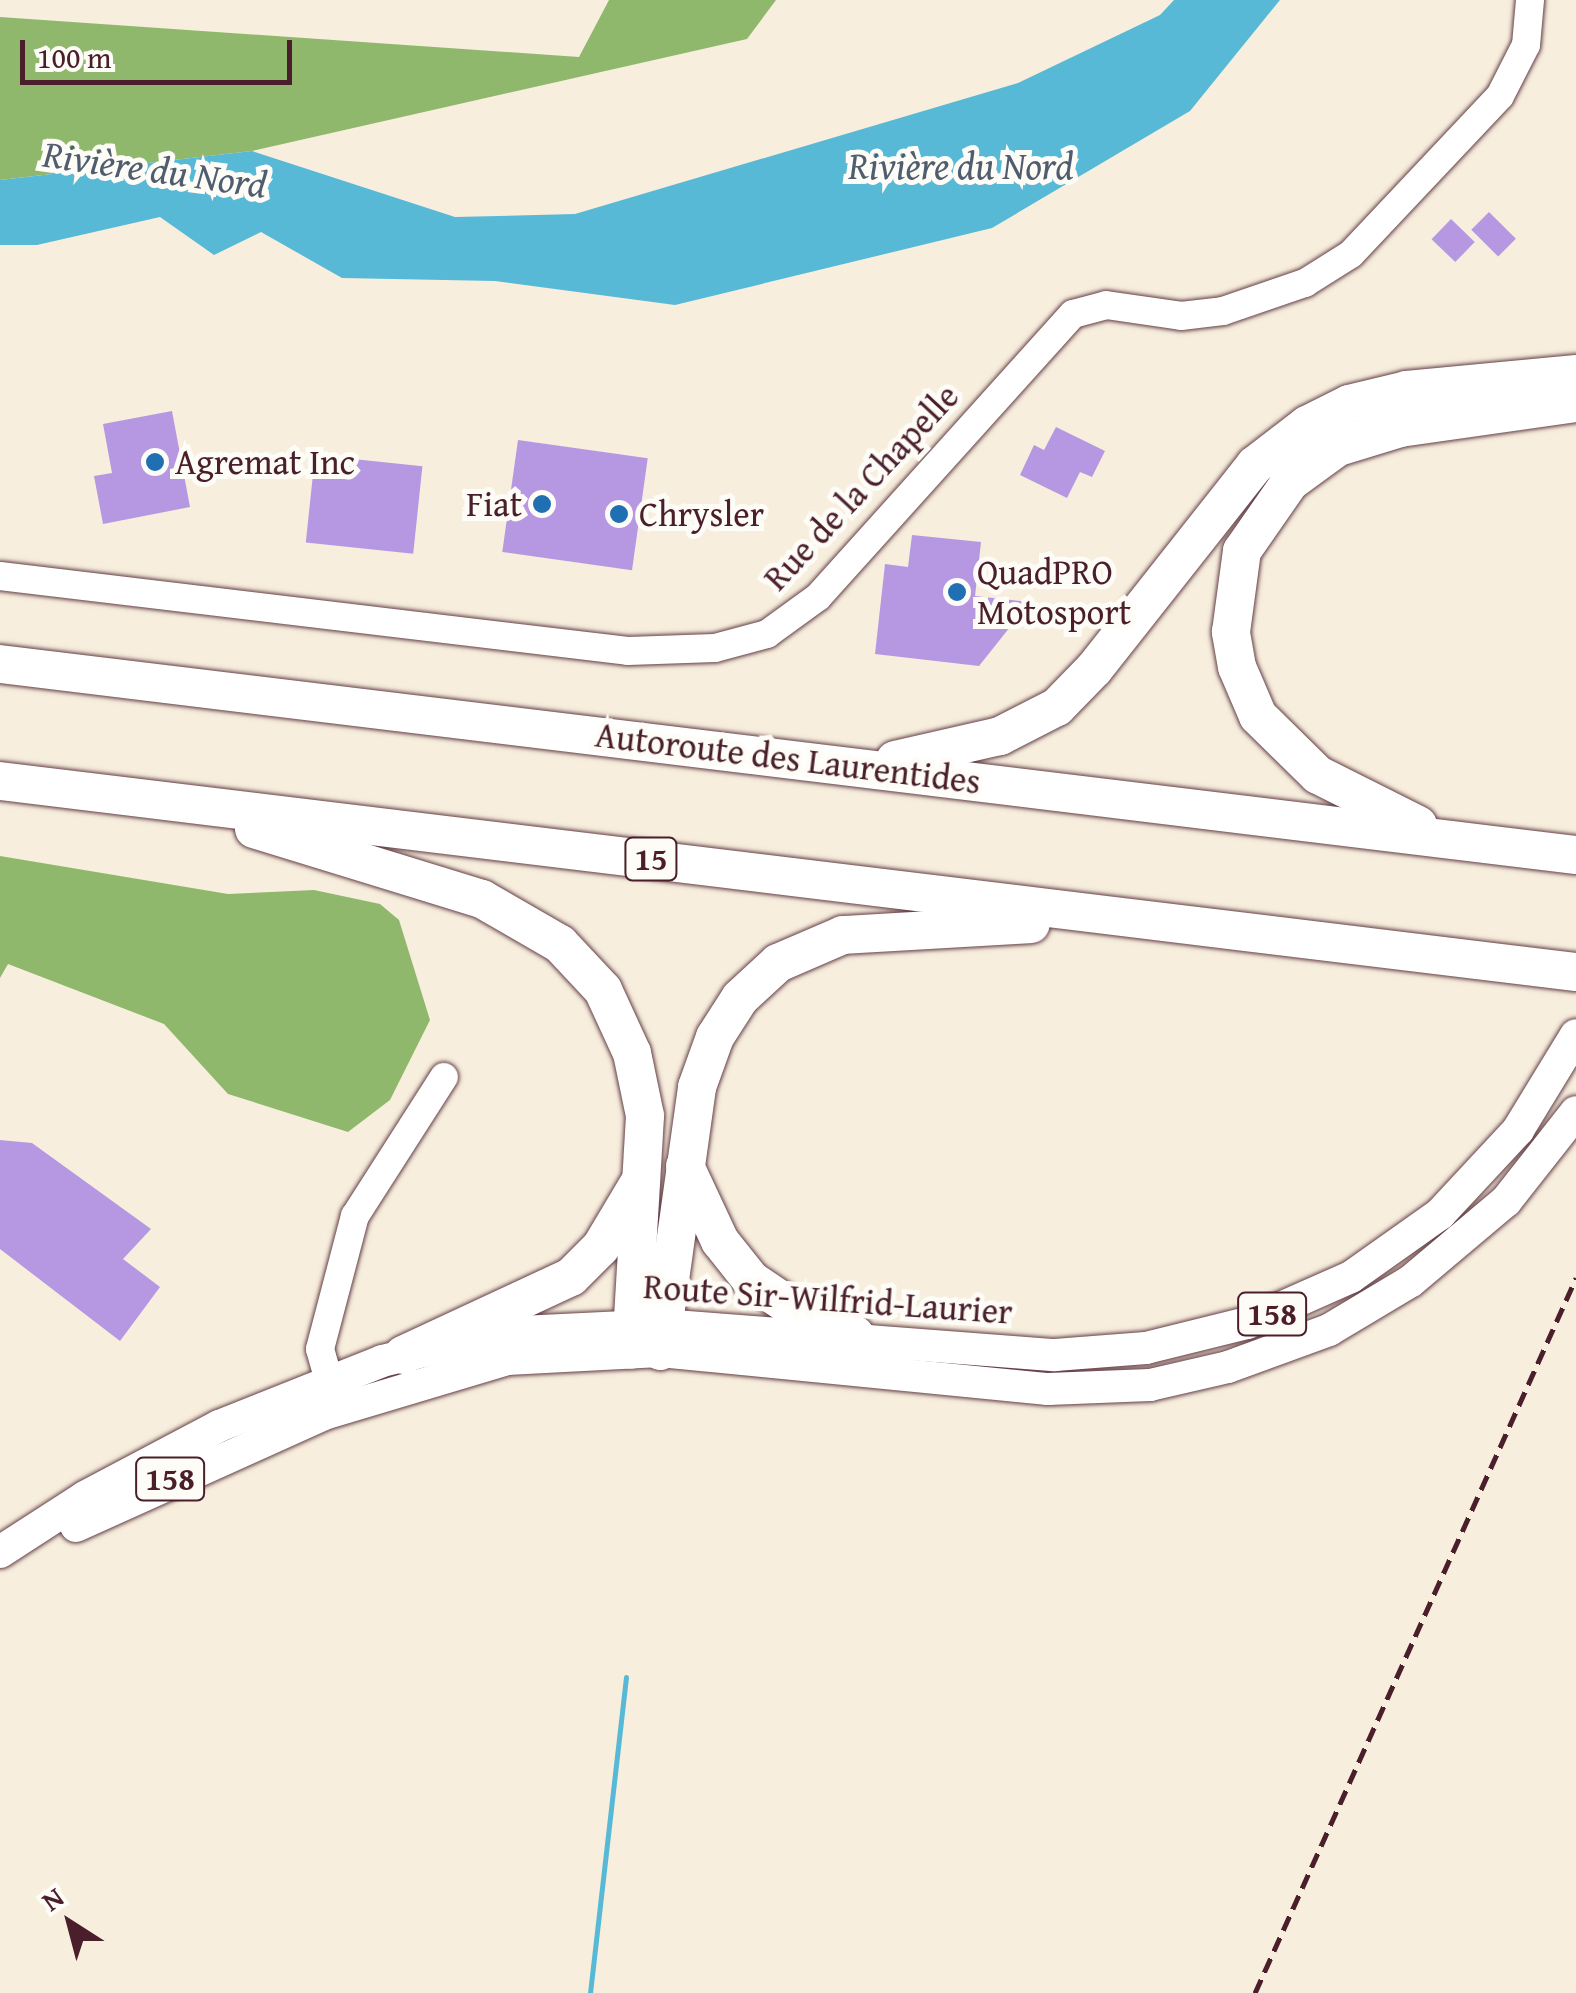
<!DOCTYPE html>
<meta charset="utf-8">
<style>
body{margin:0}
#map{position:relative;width:1576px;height:1993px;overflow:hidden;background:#f7eedd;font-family:"Gentium Book Plus",serif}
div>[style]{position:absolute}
.forest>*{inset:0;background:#90b86d}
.water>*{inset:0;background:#57b9d6}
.stream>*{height:5px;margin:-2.5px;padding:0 2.5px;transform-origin:2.5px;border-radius:2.5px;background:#57b9d6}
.building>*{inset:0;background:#b698e2;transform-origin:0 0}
.roads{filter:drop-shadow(0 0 2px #643e46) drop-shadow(0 0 2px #643e46)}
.minor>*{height:28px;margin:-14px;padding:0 14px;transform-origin:14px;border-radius:14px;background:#fff}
.major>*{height:32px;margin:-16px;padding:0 16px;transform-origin:16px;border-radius:16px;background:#fff}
.highway>*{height:38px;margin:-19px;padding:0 19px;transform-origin:19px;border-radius:19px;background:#fff}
.rail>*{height:5px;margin-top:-2.5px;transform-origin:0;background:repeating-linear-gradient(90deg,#4a1f2b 0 15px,transparent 0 23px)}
.dots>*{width:28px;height:28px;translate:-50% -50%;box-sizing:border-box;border:5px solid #fdfcf7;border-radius:50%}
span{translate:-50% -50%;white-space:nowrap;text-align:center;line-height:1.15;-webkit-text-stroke:10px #fdfcf7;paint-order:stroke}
.shield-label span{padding:2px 8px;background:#fdfcf7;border:2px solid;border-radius:8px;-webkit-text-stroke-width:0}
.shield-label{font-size:32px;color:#4a1f2b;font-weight:700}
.poi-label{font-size:35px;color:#4a1f2b}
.left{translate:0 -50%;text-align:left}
.right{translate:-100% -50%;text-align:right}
.street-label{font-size:35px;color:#4a1f2b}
.water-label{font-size:38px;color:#4f5d6f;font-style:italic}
.north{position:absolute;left:20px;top:1873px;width:100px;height:100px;-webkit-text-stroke:8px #fdfcf7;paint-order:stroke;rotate:324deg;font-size:28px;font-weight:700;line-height:40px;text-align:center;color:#4a1f2b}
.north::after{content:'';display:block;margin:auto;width:35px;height:45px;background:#4a1f2b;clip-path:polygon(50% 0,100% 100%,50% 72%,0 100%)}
.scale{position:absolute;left:20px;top:40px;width:272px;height:45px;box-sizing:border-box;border:5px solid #4a1f2b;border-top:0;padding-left:12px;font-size:30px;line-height:35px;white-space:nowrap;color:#4a1f2b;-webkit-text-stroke:8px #fdfcf7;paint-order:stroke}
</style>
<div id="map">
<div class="forest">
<i style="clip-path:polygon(609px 0,776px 0,747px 39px,252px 151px,0 180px,0 17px,579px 57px)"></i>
<i style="clip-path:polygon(0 856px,228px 894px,314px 890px,380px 904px,399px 920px,430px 1020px,390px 1100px,348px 1132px,228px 1094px,164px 1024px,8px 964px,0 978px)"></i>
</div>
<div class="water">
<i style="clip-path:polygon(1174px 0,1280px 0,1190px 111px,992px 228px,675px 305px,495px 281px,342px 278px,261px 232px,214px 255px,160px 217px,37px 245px,0 245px,0 180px,252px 151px,455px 217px,575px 214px,1018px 83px,1160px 15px)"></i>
</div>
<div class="stream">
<i style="left:590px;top:1993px;width:318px;rotate:-83.5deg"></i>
</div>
<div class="building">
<i style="left:1489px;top:212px;width:38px;height:25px;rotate:45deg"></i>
<i style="left:1451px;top:219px;width:33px;height:28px;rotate:44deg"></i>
<i style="clip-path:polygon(172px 411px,190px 507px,103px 524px,94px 476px,112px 473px,103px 424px)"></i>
<i style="clip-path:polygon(1056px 427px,1105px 451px,1092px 477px,1080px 472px,1067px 498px,1020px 475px,1034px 445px,1044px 450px)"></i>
<i style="left:518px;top:440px;width:131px;height:113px;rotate:8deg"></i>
<i style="left:315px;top:455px;width:108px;height:88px;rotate:6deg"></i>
<i style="clip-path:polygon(912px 535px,981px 542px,975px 596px,1030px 602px,979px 666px,875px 654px,885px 564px,908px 567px)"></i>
<i style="clip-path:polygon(0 1140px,32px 1143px,151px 1229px,123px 1259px,160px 1287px,120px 1341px,0 1249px)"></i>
</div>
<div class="roads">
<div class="minor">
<i style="left:0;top:576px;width:632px;rotate:6.81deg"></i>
<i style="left:628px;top:651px;width:87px;rotate:-2deg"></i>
<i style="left:715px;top:648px;width:54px;rotate:-15.1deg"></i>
<i style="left:767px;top:634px;width:63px;rotate:-36deg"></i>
<i style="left:818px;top:597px;width:381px;rotate:-48deg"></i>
<i style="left:1073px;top:314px;width:34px;rotate:-15deg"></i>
<i style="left:1106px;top:305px;width:76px;rotate:8.3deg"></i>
<i style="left:1181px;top:316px;width:42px;rotate:-6.8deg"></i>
<i style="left:1223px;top:311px;width:87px;rotate:-18.9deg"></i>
<i style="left:1305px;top:283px;width:54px;rotate:-32.2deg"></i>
<i style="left:1351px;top:254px;width:217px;rotate:-46.7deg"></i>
<i style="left:1500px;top:96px;width:57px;rotate:-63deg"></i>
<i style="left:1526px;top:45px;width:45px;rotate:-84.9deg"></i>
<i style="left:335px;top:1402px;width:55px;rotate:-105.8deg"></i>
<i style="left:320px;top:1349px;width:138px;rotate:-75.3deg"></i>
<i style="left:355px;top:1216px;width:165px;rotate:-57.4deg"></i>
</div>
<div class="major">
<i style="left:76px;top:1526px;width:272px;rotate:-24.3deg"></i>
<i style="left:324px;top:1414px;width:191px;rotate:-16.7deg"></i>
<i style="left:507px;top:1359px;width:153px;rotate:-3deg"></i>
<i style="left:660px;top:1351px;width:390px;rotate:5.6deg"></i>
<i style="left:1048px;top:1389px;width:102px;rotate:-2.2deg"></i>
<i style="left:1150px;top:1385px;width:80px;rotate:-13deg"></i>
<i style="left:1228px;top:1367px;width:108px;rotate:-20.1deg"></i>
<i style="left:1329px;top:1330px;width:96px;rotate:-30.9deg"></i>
<i style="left:1411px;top:1281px;width:124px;rotate:-40.1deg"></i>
<i style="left:1506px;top:1201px;width:113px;rotate:-51.8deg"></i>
<i style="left:0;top:1552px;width:101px;rotate:-32.9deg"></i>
<i style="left:85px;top:1497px;width:152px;rotate:-27.9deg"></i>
<i style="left:219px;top:1426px;width:175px;rotate:-21.7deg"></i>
<i style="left:382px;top:1361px;width:121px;rotate:-13.3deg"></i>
<i style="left:500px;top:1333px;width:161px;rotate:-2.8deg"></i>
<i style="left:661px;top:1325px;width:395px;rotate:4.4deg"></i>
<i style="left:1055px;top:1355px;width:91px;rotate:-4.4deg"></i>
<i style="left:1146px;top:1348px;width:104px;rotate:-13.9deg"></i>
<i style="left:1247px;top:1323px;width:114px;rotate:-23.9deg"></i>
<i style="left:1351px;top:1277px;width:109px;rotate:-35.3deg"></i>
<i style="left:1440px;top:1214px;width:115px;rotate:-47.1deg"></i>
<i style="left:1518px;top:1130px;width:111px;rotate:-58.6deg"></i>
</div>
<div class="highway">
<i style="left:0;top:664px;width:1588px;rotate:6.91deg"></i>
<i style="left:895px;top:760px;width:108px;rotate:-12.9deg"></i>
<i style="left:1000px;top:736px;width:64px;rotate:-27deg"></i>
<i style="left:1057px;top:707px;width:53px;rotate:-45.8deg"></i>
<i style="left:1094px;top:669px;width:260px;rotate:-51.7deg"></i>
<i style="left:1255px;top:465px;width:66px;rotate:-37.6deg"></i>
<i style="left:1307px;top:425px;width:47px;rotate:-26.6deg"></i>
<i style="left:1349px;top:404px;width:60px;rotate:-13.6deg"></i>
<i style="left:1407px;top:390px;width:170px;rotate:-5.4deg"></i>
<i style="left:0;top:781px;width:1588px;rotate:6.91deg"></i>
<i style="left:1418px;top:825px;width:112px;rotate:-153.4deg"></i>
<i style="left:1318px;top:775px;width:84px;rotate:-135.5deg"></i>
<i style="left:1258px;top:716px;width:53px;rotate:-113.2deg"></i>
<i style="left:1237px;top:667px;width:36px;rotate:-100deg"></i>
<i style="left:1231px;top:632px;width:82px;rotate:-82.3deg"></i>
<i style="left:1242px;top:551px;width:84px;rotate:-55.2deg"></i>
<i style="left:1290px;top:482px;width:59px;rotate:-36.1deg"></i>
<i style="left:1338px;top:447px;width:65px;rotate:-17deg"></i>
<i style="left:1400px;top:428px;width:178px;rotate:-8.1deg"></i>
<i style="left:254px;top:829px;width:239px;rotate:17.1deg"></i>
<i style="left:482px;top:899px;width:90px;rotate:30deg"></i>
<i style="left:560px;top:944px;width:63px;rotate:46.9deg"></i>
<i style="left:603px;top:990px;width:69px;rotate:65.3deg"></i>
<i style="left:632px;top:1053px;width:64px;rotate:78.3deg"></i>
<i style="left:645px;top:1116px;width:234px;rotate:93.4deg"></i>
<i style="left:685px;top:1166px;width:83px;rotate:65deg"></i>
<i style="left:720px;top:1241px;width:50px;rotate:51.5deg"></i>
<i style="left:751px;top:1280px;width:55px;rotate:34deg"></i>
<i style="left:797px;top:1311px;width:63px;rotate:22.5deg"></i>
<i style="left:660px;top:1351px;width:267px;rotate:-82deg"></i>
<i style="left:697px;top:1087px;width:53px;rotate:-70.2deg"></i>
<i style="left:715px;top:1037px;width:46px;rotate:-57.3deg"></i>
<i style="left:740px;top:998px;width:52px;rotate:-42.6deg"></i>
<i style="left:778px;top:963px;width:71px;rotate:-23.3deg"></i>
<i style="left:843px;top:935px;width:188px;rotate:-3.3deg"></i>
<i style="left:403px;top:1355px;width:185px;rotate:-24.9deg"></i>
<i style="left:571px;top:1277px;width:42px;rotate:-45deg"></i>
<i style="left:601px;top:1247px;width:72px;rotate:-59.2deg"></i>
</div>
</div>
<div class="rail">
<i style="left:1255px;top:1993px;width:784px;rotate:-65.82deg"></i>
</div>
<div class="dots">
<i style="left:155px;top:462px;background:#1f6fb2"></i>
<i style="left:542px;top:504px;background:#1f6fb2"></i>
<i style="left:619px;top:514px;background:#1f6fb2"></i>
<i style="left:957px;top:592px;background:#1f6fb2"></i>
</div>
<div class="shield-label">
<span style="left:651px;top:859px">15</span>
<span style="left:1272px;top:1314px">158</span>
<span style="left:170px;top:1479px">158</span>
</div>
<div class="poi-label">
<span class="left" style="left:175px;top:462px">Agremat Inc</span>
<span class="right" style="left:522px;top:504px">Fiat</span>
<span class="left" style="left:639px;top:514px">Chrysler</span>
<span class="left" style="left:977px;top:592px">QuadPRO<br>Motosport</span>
</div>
<div class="street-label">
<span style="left:861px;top:487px;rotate:-47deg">Rue de la Chapelle</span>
<span style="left:788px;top:758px;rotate:7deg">Autoroute des Laurentides</span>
<span style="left:828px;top:1299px;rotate:4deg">Route Sir-Wilfrid-Laurier</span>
</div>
<div class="water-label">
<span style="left:961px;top:166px">Rivière du Nord</span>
<span style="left:155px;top:169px;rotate:8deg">Rivière du Nord</span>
</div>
<div class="north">N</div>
<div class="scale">100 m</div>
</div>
